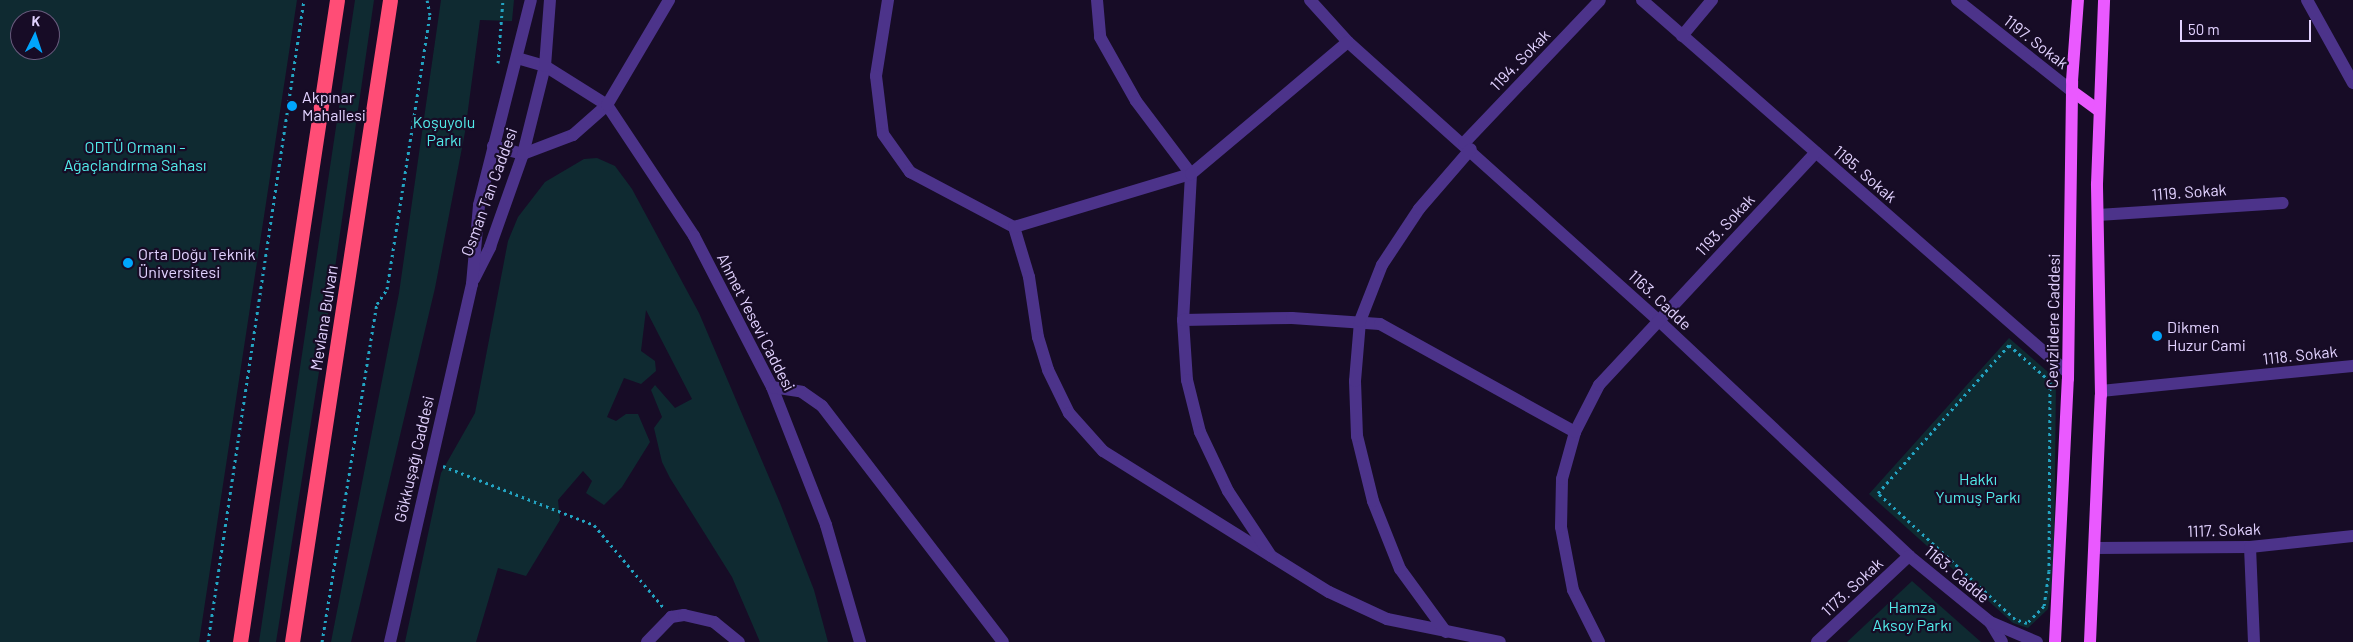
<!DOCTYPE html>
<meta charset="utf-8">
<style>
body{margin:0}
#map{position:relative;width:2353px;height:642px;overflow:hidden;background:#170c26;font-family:Barlow,sans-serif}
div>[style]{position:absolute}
.green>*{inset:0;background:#0f2a31}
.path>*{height:3px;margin-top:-1.5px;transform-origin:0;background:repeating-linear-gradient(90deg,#23a4c2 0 2.5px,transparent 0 6.5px)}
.minor>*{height:12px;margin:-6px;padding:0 6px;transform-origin:6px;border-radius:6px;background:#4c338a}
.major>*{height:12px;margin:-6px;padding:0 6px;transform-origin:6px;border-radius:6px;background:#ea59ff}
.highway>*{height:15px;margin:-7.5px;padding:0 7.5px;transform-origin:7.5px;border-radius:7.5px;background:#ff4d76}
.dots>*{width:14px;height:14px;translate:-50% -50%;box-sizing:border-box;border:2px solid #170c26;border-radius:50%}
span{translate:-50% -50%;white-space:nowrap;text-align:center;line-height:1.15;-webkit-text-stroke:4.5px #170c26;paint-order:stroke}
.street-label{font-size:16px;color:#e2d2ff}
.poi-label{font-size:16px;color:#e2d2ff}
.left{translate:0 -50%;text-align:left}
.park-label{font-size:16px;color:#52ebea}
.north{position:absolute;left:10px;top:10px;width:50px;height:50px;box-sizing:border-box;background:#170c26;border:1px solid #685b7d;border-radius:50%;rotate:4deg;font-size:14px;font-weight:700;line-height:20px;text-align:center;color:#e2d2ff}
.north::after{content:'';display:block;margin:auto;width:18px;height:22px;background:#00a5fd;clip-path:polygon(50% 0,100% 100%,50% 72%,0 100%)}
.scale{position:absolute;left:2180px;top:20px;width:131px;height:22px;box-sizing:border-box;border:2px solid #e2d2ff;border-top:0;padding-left:6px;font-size:15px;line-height:18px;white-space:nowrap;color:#e2d2ff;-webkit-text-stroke:4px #170c26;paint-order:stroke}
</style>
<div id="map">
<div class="green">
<i style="clip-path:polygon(evenodd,0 0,297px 0,199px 642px,0 642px,0 0,20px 20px,50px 20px,50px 50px,20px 50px,20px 20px)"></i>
<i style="clip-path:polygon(355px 0,374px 0,329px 309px,276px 642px,259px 642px)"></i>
<i style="clip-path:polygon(441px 0,514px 0,512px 21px,480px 20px,465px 132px,435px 288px,351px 642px,331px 642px,399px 293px)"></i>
<i style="clip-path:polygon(597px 158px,615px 166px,632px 189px,699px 313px,780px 503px,814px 590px,828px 642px,760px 642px,732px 577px,670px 478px,662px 462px,654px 428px,662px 417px,651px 390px,655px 385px,675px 408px,692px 399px,646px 310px,641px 351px,655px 361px,656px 371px,641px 384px,624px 378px,607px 417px,616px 421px,626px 414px,638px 414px,650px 442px,622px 487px,604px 505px,586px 493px,592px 481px,583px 471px,558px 500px,560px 520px,526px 576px,498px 568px,476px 642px,405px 642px,441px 473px,475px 413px,508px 241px,518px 217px,545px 182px,584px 159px)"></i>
<i style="clip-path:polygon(2009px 338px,2056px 379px,2054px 572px,2048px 609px,2028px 628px,2013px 623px,1869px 494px)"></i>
<i style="clip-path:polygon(1912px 581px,1981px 642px,1847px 642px)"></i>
</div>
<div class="path">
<i style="left:498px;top:63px;width:63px;rotate:-85.5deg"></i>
<i style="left:2009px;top:345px;width:55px;rotate:41.3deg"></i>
<i style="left:2050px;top:381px;width:190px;rotate:90.3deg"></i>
<i style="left:2049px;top:571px;width:35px;rotate:98deg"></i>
<i style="left:2044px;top:606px;width:24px;rotate:135deg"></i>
<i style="left:2027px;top:623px;width:13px;rotate:-162deg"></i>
<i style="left:2015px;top:619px;width:186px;rotate:-137.4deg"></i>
<i style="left:1878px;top:493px;width:198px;rotate:-48.5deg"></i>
<i style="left:443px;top:466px;width:162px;rotate:21.3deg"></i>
<i style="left:594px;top:525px;width:107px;rotate:49.9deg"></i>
<i style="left:208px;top:642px;width:649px;rotate:-81.5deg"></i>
<i style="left:322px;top:642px;width:342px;rotate:-80.8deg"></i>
<i style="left:377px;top:304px;width:18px;rotate:-56deg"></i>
<i style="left:387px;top:289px;width:277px;rotate:-81.1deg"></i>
<i style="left:430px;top:15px;width:15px;rotate:-101deg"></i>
</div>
<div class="minor">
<i style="left:888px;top:0;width:77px;rotate:99deg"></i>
<i style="left:876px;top:76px;width:58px;rotate:83.1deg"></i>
<i style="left:883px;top:134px;width:47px;rotate:54.6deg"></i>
<i style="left:910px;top:172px;width:118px;rotate:27.9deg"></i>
<i style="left:1014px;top:227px;width:52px;rotate:73.3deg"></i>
<i style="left:1029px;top:277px;width:61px;rotate:81.5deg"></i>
<i style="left:1038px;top:337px;width:34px;rotate:73deg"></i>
<i style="left:1048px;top:370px;width:48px;rotate:64deg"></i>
<i style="left:1069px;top:413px;width:51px;rotate:48.2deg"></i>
<i style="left:1103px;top:451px;width:266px;rotate:32deg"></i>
<i style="left:1329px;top:592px;width:64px;rotate:25deg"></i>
<i style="left:1387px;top:619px;width:115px;rotate:11.5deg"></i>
<i style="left:1097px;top:0;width:37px;rotate:85deg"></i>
<i style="left:1100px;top:37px;width:73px;rotate:60.6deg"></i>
<i style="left:1136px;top:101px;width:91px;rotate:53deg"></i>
<i style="left:1191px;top:174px;width:146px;rotate:93.1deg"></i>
<i style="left:1183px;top:320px;width:60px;rotate:86.2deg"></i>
<i style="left:1187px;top:380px;width:54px;rotate:76deg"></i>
<i style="left:1200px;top:432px;width:65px;rotate:64.6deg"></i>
<i style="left:1228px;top:491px;width:78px;rotate:56.5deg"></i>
<i style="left:1310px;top:0;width:57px;rotate:47.9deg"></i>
<i style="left:1348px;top:42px;width:416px;rotate:41.9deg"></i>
<i style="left:1658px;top:320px;width:345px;rotate:43.2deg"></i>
<i style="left:1909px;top:556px;width:104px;rotate:39.2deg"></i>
<i style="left:1990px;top:622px;width:23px;rotate:59deg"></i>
<i style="left:1642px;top:0;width:566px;rotate:41.2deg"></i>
<i style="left:1957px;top:0;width:147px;rotate:38.4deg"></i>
<i style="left:2307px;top:0;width:95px;rotate:61deg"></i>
<i style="left:1682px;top:36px;width:47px;rotate:-50.2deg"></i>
<i style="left:517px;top:58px;width:29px;rotate:16deg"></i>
<i style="left:545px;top:66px;width:73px;rotate:32.2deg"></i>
<i style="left:607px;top:105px;width:157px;rotate:56.4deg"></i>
<i style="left:694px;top:236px;width:170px;rotate:62.7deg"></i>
<i style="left:772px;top:387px;width:148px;rotate:68.6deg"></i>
<i style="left:826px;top:525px;width:122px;rotate:73.8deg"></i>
<i style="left:1464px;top:143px;width:197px;rotate:-46.4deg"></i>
<i style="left:493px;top:146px;width:31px;rotate:15deg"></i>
<i style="left:523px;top:154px;width:53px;rotate:-20.8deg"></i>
<i style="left:573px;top:135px;width:45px;rotate:-41.4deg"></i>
<i style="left:607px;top:105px;width:122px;rotate:-59.4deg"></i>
<i style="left:2098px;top:215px;width:185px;rotate:-3.7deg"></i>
<i style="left:1014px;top:227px;width:185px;rotate:-16.7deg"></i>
<i style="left:1191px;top:174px;width:205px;rotate:-40.1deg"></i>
<i style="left:474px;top:279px;width:36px;rotate:-63deg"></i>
<i style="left:490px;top:247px;width:99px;rotate:-70.5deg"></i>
<i style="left:523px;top:154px;width:91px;rotate:-76deg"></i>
<i style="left:545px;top:66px;width:66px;rotate:-85.7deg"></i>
<i style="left:1183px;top:320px;width:109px;rotate:-1.1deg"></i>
<i style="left:1292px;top:318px;width:88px;rotate:3.9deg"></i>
<i style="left:1380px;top:324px;width:223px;rotate:29deg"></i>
<i style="left:772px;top:387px;width:30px;rotate:9deg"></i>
<i style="left:802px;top:392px;width:24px;rotate:35deg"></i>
<i style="left:822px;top:406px;width:297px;rotate:52.5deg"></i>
<i style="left:2101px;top:391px;width:253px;rotate:-5.7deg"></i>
<i style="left:2250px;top:547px;width:95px;rotate:87.6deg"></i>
<i style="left:2095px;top:548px;width:155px;rotate:-0.4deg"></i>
<i style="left:2250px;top:547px;width:104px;rotate:-6.1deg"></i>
<i style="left:1990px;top:622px;width:51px;rotate:23.1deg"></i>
<i style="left:1446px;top:632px;width:78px;rotate:-126.1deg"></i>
<i style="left:1400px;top:569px;width:73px;rotate:-111.7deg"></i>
<i style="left:1373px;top:501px;width:67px;rotate:-103.8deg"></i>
<i style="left:1357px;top:436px;width:55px;rotate:-92.1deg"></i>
<i style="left:1355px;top:381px;width:60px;rotate:-85.2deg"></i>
<i style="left:1360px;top:321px;width:60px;rotate:-68.6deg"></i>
<i style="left:1382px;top:265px;width:67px;rotate:-56.5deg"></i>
<i style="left:1419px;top:209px;width:79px;rotate:-49.1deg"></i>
<i style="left:390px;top:642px;width:367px;rotate:-77.1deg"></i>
<i style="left:472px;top:284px;width:79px;rotate:-84.9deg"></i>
<i style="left:479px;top:205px;width:211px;rotate:-75.8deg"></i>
<i style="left:647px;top:642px;width:35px;rotate:-46deg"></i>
<i style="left:671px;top:617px;width:13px;rotate:-9deg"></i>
<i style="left:684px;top:615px;width:31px;rotate:13deg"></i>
<i style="left:714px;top:622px;width:32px;rotate:39deg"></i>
<i style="left:1599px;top:642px;width:58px;rotate:-116.6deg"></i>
<i style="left:1573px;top:590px;width:64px;rotate:-100.8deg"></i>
<i style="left:1561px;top:527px;width:48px;rotate:-88.8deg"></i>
<i style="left:1562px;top:479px;width:49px;rotate:-74.5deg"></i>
<i style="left:1575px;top:432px;width:53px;rotate:-62.9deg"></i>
<i style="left:1599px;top:385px;width:318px;rotate:-47deg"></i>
<i style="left:1817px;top:642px;width:126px;rotate:-43.1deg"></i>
</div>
<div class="major">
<i style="left:2072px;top:91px;width:32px;rotate:36deg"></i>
<i style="left:2055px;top:642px;width:263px;rotate:-87.2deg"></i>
<i style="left:2068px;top:379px;width:298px;rotate:-89.2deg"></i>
<i style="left:2072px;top:81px;width:81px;rotate:-85.8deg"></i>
<i style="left:2090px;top:642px;width:247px;rotate:-87.5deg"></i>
<i style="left:2101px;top:395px;width:211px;rotate:-91.1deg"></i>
<i style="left:2097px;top:184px;width:184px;rotate:-87.8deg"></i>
</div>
<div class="highway">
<i style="left:240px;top:642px;width:649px;rotate:-81.41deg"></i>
<i style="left:292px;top:642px;width:649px;rotate:-81.32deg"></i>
</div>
<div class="dots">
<i style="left:292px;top:106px;background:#00a5fd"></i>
<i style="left:128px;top:263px;background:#00a5fd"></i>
<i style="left:2157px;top:336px;background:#00a5fd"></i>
</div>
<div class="street-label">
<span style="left:2036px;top:42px;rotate:38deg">1197. Sokak</span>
<span style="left:1520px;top:60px;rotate:-46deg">1194. Sokak</span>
<span style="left:1865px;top:174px;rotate:41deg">1195. Sokak</span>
<span style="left:489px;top:192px;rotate:-70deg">Osman Tan Caddesi</span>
<span style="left:2189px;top:192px;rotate:-4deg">1119. Sokak</span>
<span style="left:1725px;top:225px;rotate:-47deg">1193. Sokak</span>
<span style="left:1660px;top:300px;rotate:43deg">1163. Cadde</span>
<span style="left:324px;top:318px;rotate:-81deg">Mevlana Bulvarı</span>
<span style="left:2053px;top:321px;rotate:-89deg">Cevizlidere Caddesi</span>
<span style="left:756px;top:322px;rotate:63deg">Ahmet Yesevi Caddesi</span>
<span style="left:2300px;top:355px;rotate:-6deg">1118. Sokak</span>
<span style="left:414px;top:459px;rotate:-77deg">Gökkuşağı Caddesi</span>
<span style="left:2224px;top:530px;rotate:-2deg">1117. Sokak</span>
<span style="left:1957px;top:574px;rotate:40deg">1163. Cadde</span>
<span style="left:1852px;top:587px;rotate:-43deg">1173. Sokak</span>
</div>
<div class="poi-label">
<span class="left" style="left:302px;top:106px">Akpınar<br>Mahallesi</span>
<span class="left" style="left:138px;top:263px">Orta Doğu Teknik<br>Üniversitesi</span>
<span class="left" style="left:2167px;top:336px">Dikmen<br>Huzur Cami</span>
</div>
<div class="park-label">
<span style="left:444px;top:131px">Koşuyolu<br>Parkı</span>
<span style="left:135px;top:156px">ODTÜ Ormanı -<br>Ağaçlandırma Sahası</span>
<span style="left:1978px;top:488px">Hakkı<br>Yumuş Parkı</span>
<span style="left:1912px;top:616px">Hamza<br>Aksoy Parkı</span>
</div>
<div class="north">K</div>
<div class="scale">50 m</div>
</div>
